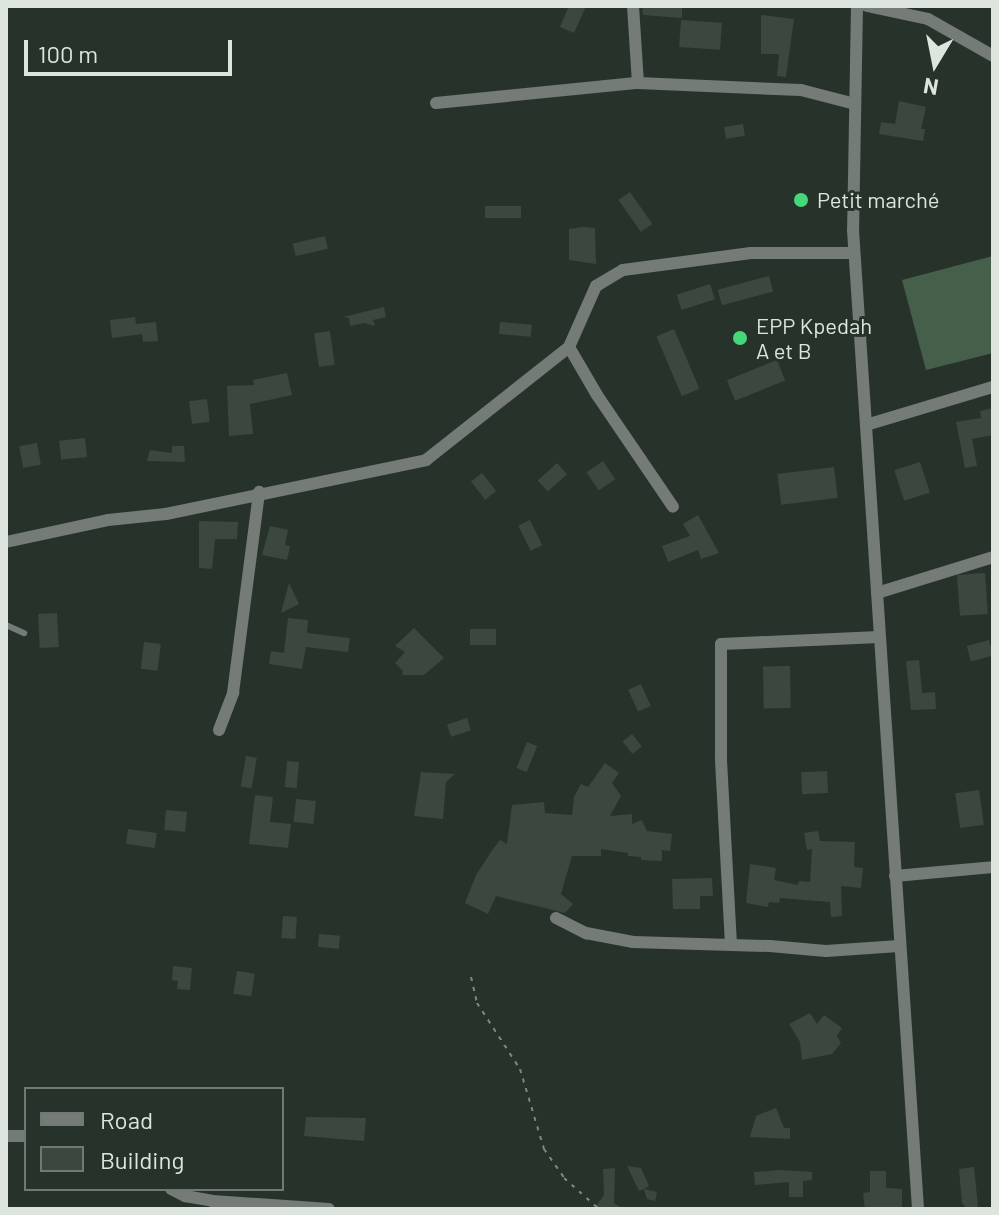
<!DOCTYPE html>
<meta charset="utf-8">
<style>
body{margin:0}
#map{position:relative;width:999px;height:1215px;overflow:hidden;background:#27332a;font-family:Barlow,sans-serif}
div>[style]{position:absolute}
.green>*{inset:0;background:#455f4b}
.building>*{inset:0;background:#3c483e;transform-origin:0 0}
.path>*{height:2px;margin-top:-1px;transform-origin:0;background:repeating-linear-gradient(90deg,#7e8880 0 4px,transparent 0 10px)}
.service>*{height:6px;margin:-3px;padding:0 3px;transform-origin:3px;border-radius:3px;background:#757b76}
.minor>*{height:12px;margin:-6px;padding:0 6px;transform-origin:6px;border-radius:6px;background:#757b76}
.dots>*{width:22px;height:22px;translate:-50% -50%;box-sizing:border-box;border:4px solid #27332a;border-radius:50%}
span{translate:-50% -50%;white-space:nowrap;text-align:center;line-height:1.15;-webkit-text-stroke:6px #27332a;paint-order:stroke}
.poi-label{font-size:22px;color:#dee5df}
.left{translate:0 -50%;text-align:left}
.frame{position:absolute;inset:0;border:8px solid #dee5df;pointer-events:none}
.legend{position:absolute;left:24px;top:1087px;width:260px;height:104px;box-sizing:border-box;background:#27332a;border:2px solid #707a72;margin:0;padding:10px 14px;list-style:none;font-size:24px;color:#dee5df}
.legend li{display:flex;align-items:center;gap:16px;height:40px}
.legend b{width:40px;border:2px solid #707a72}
.north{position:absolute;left:895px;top:24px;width:80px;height:80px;-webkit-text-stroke:6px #27332a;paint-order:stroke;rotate:190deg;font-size:22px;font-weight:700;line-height:32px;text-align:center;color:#dee5df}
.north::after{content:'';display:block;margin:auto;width:28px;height:36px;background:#dee5df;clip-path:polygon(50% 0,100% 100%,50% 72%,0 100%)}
.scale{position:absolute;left:24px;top:40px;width:208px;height:36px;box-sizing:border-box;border:4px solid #dee5df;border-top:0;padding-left:10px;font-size:24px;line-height:28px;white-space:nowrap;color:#dee5df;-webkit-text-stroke:6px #27332a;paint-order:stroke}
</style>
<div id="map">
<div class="green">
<i style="clip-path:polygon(993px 256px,993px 353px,926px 370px,902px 280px)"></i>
</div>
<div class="building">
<i style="clip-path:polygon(569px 6px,586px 6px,574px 33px,560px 27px)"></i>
<i style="clip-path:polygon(642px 6px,682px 6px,682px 18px,643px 15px)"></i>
<i style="clip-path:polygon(761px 15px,794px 19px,786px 77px,777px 76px,779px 54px,761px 54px)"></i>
<i style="left:681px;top:20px;width:41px;height:27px;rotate:4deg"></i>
<i style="clip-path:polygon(899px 101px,926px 107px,921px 129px,925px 129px,923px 141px,879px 134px,881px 122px,895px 124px)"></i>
<i style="left:743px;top:124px;width:12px;height:19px;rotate:81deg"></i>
<i style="left:630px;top:192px;width:39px;height:14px;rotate:55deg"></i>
<i style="left:485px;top:206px;width:36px;height:12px"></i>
<i style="clip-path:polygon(583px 227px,595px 228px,596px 264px,569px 260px,569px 229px)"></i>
<i style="left:325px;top:236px;width:13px;height:33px;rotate:77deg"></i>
<i style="left:769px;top:276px;width:16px;height:53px;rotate:75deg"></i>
<i style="left:710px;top:284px;width:16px;height:35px;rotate:72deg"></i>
<i style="clip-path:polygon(384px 307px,386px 317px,373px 320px,375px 326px,364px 323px,350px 326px,349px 318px,343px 317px)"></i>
<i style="clip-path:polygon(135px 317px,136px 324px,156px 322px,158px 341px,143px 342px,142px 334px,112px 338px,110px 320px)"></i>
<i style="left:500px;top:322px;width:32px;height:12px;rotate:5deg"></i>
<i style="left:674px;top:329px;width:65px;height:19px;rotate:67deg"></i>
<i style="left:330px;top:331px;width:34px;height:16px;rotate:82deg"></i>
<i style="left:777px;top:360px;width:22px;height:54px;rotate:68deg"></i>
<i style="clip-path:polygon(287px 373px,292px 395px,250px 404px,253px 434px,229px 436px,227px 386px,254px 385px,253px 380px)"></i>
<i style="left:207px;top:399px;width:23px;height:18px;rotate:83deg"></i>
<i style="clip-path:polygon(993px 408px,993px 435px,972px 439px,977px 466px,965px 468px,956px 422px,981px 418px,980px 411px)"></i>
<i style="left:85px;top:438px;width:19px;height:26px;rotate:84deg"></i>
<i style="left:37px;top:443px;width:22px;height:18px;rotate:80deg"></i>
<i style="clip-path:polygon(172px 446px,184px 446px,185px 462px,147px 461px,150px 450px,172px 453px)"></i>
<i style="left:603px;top:461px;width:22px;height:20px;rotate:56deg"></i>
<i style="left:920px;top:462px;width:32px;height:27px;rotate:72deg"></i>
<i style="left:557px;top:463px;width:15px;height:26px;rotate:48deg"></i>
<i style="left:834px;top:467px;width:31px;height:57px;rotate:83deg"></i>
<i style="left:482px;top:473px;width:23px;height:14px;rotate:52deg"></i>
<i style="clip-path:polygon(698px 515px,719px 553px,701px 559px,698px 550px,668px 562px,662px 546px,690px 536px,683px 524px)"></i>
<i style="left:530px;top:520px;width:28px;height:13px;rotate:64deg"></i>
<i style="clip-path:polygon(199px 521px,238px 522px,237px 539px,215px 539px,212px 569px,199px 568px)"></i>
<i style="clip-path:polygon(270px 526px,288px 530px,285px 545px,290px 546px,287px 560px,262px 555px)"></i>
<i style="left:985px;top:573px;width:41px;height:28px;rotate:86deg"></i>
<i style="clip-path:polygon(289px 583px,299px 604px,281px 613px)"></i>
<i style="left:57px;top:613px;width:34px;height:19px;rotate:87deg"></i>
<i style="clip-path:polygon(288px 618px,308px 620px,307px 633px,350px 638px,348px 652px,306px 647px,302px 669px,269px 664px,271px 651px,284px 653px)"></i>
<i style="clip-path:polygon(414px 628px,444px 658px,424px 675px,402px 675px,403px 671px,395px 663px,405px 652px,395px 646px)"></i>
<i style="left:496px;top:629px;width:16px;height:26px;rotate:90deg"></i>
<i style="left:989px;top:640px;width:16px;height:23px;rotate:75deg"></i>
<i style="left:144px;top:642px;width:17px;height:27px;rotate:7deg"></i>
<i style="clip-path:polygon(919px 660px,922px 693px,935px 692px,936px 709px,911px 710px,906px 661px)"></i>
<i style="left:790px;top:666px;width:42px;height:27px;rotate:89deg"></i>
<i style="left:641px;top:684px;width:24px;height:14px;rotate:66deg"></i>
<i style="left:467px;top:718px;width:13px;height:21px;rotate:72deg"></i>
<i style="left:632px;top:734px;width:16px;height:12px;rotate:52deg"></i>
<i style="left:527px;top:742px;width:11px;height:28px;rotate:22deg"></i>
<i style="left:246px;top:756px;width:11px;height:31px;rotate:10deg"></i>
<i style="left:287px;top:761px;width:12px;height:26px;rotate:5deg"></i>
<i style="clip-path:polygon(605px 763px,619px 773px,612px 783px,621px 796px,610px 816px,632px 814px,632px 824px,642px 820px,647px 831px,672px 834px,670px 851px,662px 850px,662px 861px,641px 860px,641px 857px,628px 856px,628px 853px,601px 849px,601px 856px,572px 856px,561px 894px,573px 904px,565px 913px,496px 896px,488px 914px,465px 903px,476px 875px,493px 849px,500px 840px,507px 844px,512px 805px,544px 802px,545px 813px,572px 815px,574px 797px,581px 784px,588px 787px)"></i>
<i style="left:827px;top:771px;width:22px;height:26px;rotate:87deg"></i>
<i style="clip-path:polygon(421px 772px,455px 774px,446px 782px,443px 819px,414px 816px)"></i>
<i style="left:979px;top:790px;width:35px;height:24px;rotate:82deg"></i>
<i style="clip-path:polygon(255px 795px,273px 797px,270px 822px,291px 824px,288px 848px,249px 844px)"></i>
<i style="left:296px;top:799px;width:20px;height:23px;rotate:6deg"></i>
<i style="left:166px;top:810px;width:21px;height:20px;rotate:5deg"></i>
<i style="left:128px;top:829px;width:29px;height:15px;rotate:8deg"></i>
<i style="clip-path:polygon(818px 831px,820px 841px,855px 842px,854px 867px,863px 868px,861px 888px,841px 886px,842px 916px,831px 917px,830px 902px,780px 898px,779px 903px,769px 902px,768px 907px,746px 903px,750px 864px,776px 868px,774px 880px,798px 885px,799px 881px,810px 882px,812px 849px,807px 850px,804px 833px)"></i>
<i style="clip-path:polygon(712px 878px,713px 896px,700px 896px,700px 909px,673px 909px,672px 879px)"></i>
<i style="left:283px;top:916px;width:14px;height:22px;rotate:4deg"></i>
<i style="left:319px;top:934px;width:21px;height:13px;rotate:5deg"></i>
<i style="clip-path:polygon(173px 966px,192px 968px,190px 990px,177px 989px,178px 981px,172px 980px)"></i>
<i style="left:237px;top:971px;width:18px;height:23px;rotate:9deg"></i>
<i style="clip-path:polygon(810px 1013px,817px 1024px,824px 1015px,842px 1028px,837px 1036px,841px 1043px,832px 1054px,802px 1060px,800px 1042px,789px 1024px)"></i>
<i style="clip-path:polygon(776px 1108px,784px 1128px,790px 1128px,790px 1139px,750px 1137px,756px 1116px)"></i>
<i style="clip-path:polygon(306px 1117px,366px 1118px,364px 1141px,304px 1136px)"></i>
<i style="clip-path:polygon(627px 1166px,641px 1168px,649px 1186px,644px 1189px,657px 1192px,655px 1201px,647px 1199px,644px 1189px,639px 1191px)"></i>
<i style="clip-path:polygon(974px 1167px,978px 1207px,967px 1209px,962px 1203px,959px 1169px)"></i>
<i style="clip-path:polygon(615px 1168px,614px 1203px,623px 1209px,594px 1209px,604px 1195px,603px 1169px)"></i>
<i style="clip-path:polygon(780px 1170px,812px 1172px,812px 1180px,803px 1181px,803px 1197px,789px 1197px,789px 1182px,755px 1185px,754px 1172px)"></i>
<i style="clip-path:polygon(870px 1171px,886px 1171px,886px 1188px,902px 1189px,902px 1209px,865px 1209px,863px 1193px,870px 1192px)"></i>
</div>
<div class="path">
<i style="left:471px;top:977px;width:27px;rotate:77deg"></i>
<i style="left:477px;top:1003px;width:79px;rotate:56.9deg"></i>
<i style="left:520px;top:1069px;width:84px;rotate:73.3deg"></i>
<i style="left:544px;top:1149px;width:35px;rotate:55deg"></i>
<i style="left:564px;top:1178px;width:47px;rotate:41.5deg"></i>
</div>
<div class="service">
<i style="left:6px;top:625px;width:20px;rotate:24deg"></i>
</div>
<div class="minor">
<i style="left:633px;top:6px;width:77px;rotate:86.3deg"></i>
<i style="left:857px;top:6px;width:224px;rotate:91deg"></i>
<i style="left:853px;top:230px;width:981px;rotate:86.2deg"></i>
<i style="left:867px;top:6px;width:62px;rotate:12deg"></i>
<i style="left:928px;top:19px;width:75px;rotate:29.6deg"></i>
<i style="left:436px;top:103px;width:203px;rotate:-5.7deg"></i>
<i style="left:638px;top:83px;width:163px;rotate:2.5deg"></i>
<i style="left:801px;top:90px;width:56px;rotate:14.5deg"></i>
<i style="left:569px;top:347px;width:56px;rotate:59.7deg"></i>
<i style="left:597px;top:395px;width:135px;rotate:55.8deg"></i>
<i style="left:866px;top:425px;width:133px;rotate:-16.7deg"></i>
<i style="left:6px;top:542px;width:104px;rotate:-12.2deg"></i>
<i style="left:108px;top:520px;width:58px;rotate:-5.9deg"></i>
<i style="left:166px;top:514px;width:266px;rotate:-11.7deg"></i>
<i style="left:426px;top:460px;width:182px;rotate:-38.3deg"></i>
<i style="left:569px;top:347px;width:67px;rotate:-66.1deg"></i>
<i style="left:596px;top:286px;width:31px;rotate:-31deg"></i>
<i style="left:623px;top:270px;width:129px;rotate:-7.6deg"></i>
<i style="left:751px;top:253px;width:103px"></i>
<i style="left:877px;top:593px;width:121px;rotate:-17.2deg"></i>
<i style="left:219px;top:730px;width:40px;rotate:-69deg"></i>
<i style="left:233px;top:693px;width:203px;rotate:-82.6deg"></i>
<i style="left:895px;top:876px;width:98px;rotate:-5.2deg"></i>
<i style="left:556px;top:918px;width:34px;rotate:27deg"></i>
<i style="left:586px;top:933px;width:48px;rotate:10.8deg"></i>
<i style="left:633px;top:942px;width:137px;rotate:1.7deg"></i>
<i style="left:770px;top:946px;width:56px;rotate:5.1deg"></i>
<i style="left:826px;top:951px;width:73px;rotate:-3.9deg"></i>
<i style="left:731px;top:945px;width:187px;rotate:-93.1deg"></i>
<i style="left:721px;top:758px;width:114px;rotate:-90deg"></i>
<i style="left:721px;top:644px;width:158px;rotate:-2.5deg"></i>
<i style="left:6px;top:1136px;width:20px"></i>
<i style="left:171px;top:1189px;width:16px;rotate:27deg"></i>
<i style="left:185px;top:1196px;width:27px;rotate:10deg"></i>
<i style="left:212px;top:1201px;width:117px;rotate:3.9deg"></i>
</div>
<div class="dots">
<i style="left:801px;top:200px;background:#45d77a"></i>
<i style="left:740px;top:338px;background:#45d77a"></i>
</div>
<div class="poi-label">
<span class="left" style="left:817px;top:200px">Petit marché</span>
<span class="left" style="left:756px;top:338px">EPP Kpedah<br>A et B</span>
</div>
<div class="frame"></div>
<ul class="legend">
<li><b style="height:10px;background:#757b76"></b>Road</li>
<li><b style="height:22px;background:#3c483e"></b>Building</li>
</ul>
<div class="north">N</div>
<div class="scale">100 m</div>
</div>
